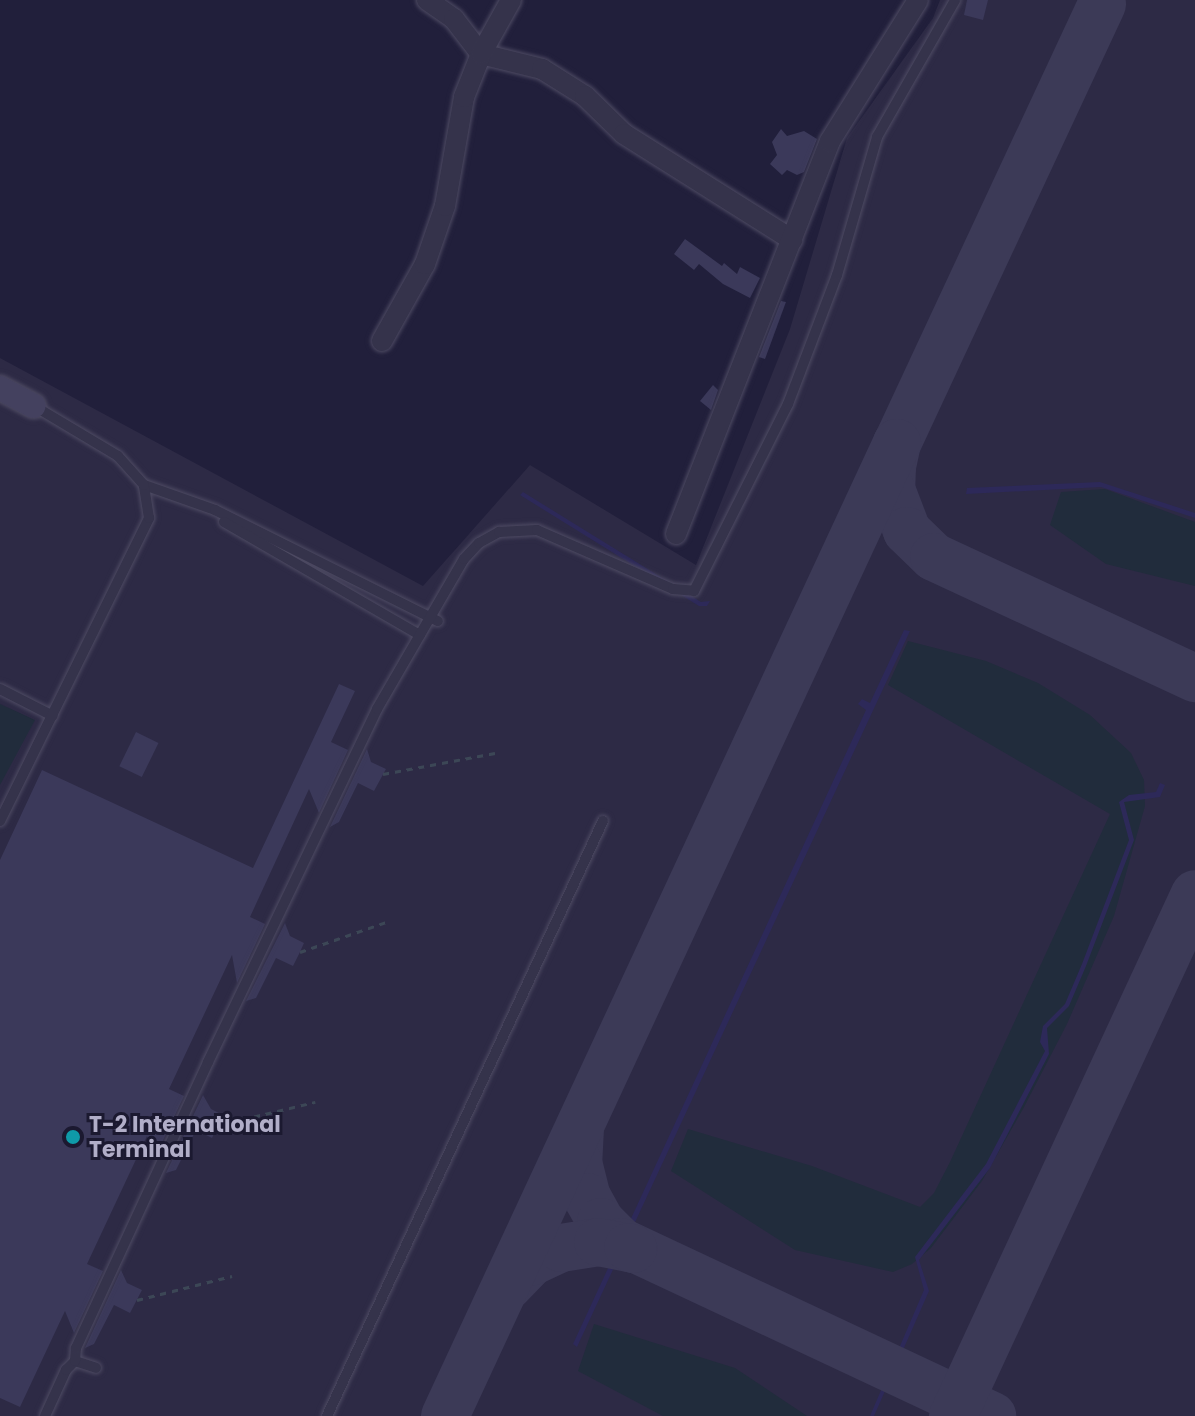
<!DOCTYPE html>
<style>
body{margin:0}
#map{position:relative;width:1195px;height:1416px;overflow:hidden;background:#211f3b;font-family:Poppins,sans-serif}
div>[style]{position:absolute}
.airport>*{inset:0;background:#2d2a45}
.green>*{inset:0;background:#212c3c}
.water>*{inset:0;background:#2d2959}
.taxiway>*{height:48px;margin:-24px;padding:0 24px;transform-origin:24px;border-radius:24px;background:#3c3a57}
.building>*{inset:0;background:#3b395a;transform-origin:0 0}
.path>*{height:3px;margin-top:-1.5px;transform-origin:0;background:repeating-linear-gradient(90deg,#3c4756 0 6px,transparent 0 12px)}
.roads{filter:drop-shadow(0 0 2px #4e4b63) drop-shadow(0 0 2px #4e4b63)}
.lane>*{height:10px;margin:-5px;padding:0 5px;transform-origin:5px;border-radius:5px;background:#35334b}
.street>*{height:20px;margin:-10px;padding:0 10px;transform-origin:10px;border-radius:10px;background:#35334b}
.secondary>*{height:24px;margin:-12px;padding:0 12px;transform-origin:12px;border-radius:12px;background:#44415f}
.dots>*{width:22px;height:22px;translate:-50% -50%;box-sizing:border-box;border:4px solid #1b1930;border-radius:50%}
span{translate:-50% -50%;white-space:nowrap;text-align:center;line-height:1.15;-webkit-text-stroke:6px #1b1930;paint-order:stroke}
.poi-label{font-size:22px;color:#b1aec8;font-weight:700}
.left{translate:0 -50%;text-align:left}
</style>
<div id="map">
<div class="airport">
<i style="clip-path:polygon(940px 0,1195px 0,1195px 1416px,0 1416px,0 358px,423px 586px,530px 465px,696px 565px,790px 329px,847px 138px,933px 18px)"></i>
</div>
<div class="green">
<i style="clip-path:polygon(1105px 489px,1195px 522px,1195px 586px,1106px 564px,1050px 525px,1061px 492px)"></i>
<i style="clip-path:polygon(908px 641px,986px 661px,1038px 683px,1090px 715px,1131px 753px,1144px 780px,1145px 806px,1114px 916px,1067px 1024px,1023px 1109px,982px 1181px,931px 1248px,912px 1264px,893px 1272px,795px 1250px,671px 1171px,688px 1129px,812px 1166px,920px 1207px,934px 1193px,950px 1162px,1110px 814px,888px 685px)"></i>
<i style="clip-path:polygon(0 704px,35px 720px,0 785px)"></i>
<i style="clip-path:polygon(594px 1324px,735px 1368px,807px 1416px,663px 1416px,578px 1371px)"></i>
</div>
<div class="water">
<i style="clip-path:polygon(1100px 482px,1195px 513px,1195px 518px,1101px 487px,966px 494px,967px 488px)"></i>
<i style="clip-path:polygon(523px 492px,701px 602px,710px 601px,707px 606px,699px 606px,520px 495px)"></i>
<i style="clip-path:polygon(904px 630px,910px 631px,577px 1347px,573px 1344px,866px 710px,858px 704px,862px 699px,870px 703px)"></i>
<i style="clip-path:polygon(1160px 783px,1165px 785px,1160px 797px,1124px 802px,1134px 840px,1086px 966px,1069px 1006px,1047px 1028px,1049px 1054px,990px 1168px,919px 1260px,929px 1291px,874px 1416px,870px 1416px,924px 1290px,915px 1257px,986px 1164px,1045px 1051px,1040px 1042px,1043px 1026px,1065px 1004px,1082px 964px,1129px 840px,1119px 802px,1129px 795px,1156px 792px)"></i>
</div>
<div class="taxiway">
<i style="left:1102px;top:4px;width:485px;rotate:115deg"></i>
<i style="left:897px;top:443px;width:24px;rotate:102deg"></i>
<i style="left:892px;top:466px;width:23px;rotate:92deg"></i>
<i style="left:891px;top:489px;width:45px;rotate:69.1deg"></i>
<i style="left:907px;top:531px;width:37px;rotate:44deg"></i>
<i style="left:934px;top:557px;width:288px;rotate:24.9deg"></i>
<i style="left:580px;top:1128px;width:34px;rotate:93deg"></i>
<i style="left:578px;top:1162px;width:36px;rotate:76deg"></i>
<i style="left:587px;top:1197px;width:29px;rotate:61deg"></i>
<i style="left:601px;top:1222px;width:28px;rotate:45deg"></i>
<i style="left:621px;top:1242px;width:410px;rotate:25.1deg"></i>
<i style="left:508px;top:1286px;width:33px;rotate:-46deg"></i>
<i style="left:531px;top:1262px;width:33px;rotate:-25deg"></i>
<i style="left:561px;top:1248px;width:37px;rotate:-9deg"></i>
<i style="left:598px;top:1242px;width:36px;rotate:11deg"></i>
<i style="left:633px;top:1249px;width:5px;rotate:-158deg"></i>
<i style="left:445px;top:1416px;width:1073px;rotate:-65.08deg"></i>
<i style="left:953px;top:1416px;width:575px;rotate:-65.13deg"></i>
</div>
<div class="building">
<i style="clip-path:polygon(967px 0,988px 0,983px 20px,964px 15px)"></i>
<i style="clip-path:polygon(781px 129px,787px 136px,804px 131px,817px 139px,804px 172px,797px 175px,787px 170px,782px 175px,770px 164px,777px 155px,772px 142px)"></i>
<i style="clip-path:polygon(685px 239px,722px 266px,724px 263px,737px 274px,740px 267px,760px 278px,750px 298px,723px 284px,699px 264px,694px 270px,674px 254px)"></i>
<i style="clip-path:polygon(781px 301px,786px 302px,765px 359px,759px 357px)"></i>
<i style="clip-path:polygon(713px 385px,718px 390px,711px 410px,700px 401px)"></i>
<i style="clip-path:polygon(339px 684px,355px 691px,331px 742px,348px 750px,319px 813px,309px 789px,250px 917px,265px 924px,237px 983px,232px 955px,169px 1089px,184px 1096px,155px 1157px,147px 1136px,87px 1264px,103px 1271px,74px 1333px,65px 1311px,20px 1407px,0 1398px,0 860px,42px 770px,253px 868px)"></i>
<i style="left:136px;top:732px;width:25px;height:38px;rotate:26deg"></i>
<i style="clip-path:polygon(367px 749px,371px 762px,386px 769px,374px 791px,358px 783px,339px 822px,330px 827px)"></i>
<i style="clip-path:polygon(285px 923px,290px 936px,304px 943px,300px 952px,293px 966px,276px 958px,256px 998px,246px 1001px)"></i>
<i style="clip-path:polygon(203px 1095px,211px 1109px,223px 1115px,212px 1138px,196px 1130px,176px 1170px,166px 1173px)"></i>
<i style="clip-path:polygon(121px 1270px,127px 1283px,142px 1290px,130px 1313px,114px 1305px,94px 1344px,85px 1348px)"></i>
</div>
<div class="path">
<i style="left:383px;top:774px;width:114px;rotate:-10.6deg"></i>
<i style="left:300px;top:952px;width:91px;rotate:-19.2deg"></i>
<i style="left:219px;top:1125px;width:99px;rotate:-13.5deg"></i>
<i style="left:137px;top:1300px;width:98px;rotate:-14.2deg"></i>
</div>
<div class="roads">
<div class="lane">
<i style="left:144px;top:485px;width:75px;rotate:19.4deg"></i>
<i style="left:215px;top:510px;width:249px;rotate:26.5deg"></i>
<i style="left:224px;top:522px;width:226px;rotate:30deg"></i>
<i style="left:0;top:689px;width:59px;rotate:27deg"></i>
<i style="left:0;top:821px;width:338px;rotate:-63.8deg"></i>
<i style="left:149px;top:518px;width:33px;rotate:-99deg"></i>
<i style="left:144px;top:485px;width:39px;rotate:-132deg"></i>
<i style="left:118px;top:456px;width:98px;rotate:-149.2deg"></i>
<i style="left:75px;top:1361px;width:22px;rotate:18deg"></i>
<i style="left:45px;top:1416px;width:51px;rotate:-65.5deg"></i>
<i style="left:66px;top:1370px;width:13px;rotate:-45deg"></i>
<i style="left:75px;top:1361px;width:13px;rotate:-86deg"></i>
<i style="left:76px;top:1348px;width:315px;rotate:-65.2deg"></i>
<i style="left:208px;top:1062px;width:391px;rotate:-64.4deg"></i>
<i style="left:377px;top:709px;width:173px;rotate:-59.9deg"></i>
<i style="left:464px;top:559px;width:22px;rotate:-47deg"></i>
<i style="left:479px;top:543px;width:23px;rotate:-29deg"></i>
<i style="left:499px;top:532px;width:38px;rotate:-3deg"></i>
<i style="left:537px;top:530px;width:148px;rotate:23.5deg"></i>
<i style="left:673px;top:589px;width:21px;rotate:5deg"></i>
<i style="left:694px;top:591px;width:209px;rotate:-63.3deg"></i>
<i style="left:788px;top:404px;width:138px;rotate:-69.2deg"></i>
<i style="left:837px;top:275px;width:144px;rotate:-73.8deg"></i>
<i style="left:877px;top:137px;width:158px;rotate:-60.3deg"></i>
<i style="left:327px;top:1416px;width:656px;rotate:-65.12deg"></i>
</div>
<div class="street">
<i style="left:427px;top:0;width:33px;rotate:35deg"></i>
<i style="left:454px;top:19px;width:44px;rotate:52.4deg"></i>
<i style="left:481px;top:54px;width:63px;rotate:13.8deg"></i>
<i style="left:542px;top:69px;width:51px;rotate:32.1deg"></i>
<i style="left:585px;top:96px;width:54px;rotate:44.3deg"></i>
<i style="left:624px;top:134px;width:199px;rotate:32.2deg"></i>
<i style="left:382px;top:341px;width:88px;rotate:-60.8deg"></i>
<i style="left:425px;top:264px;width:61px;rotate:-71deg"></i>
<i style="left:445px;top:206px;width:111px;rotate:-80.1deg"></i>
<i style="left:464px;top:97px;width:46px;rotate:-68.4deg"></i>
<i style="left:481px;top:54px;width:62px;rotate:-60.9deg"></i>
<i style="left:676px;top:534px;width:422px;rotate:-68.6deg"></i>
<i style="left:830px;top:141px;width:166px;rotate:-58deg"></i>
</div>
<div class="secondary">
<i style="left:0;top:388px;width:38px;rotate:28deg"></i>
</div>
</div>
<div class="dots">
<i style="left:73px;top:1137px;background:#0f9aa8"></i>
</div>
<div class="poi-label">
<span class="left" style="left:89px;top:1137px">T-2 International<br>Terminal</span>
</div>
</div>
